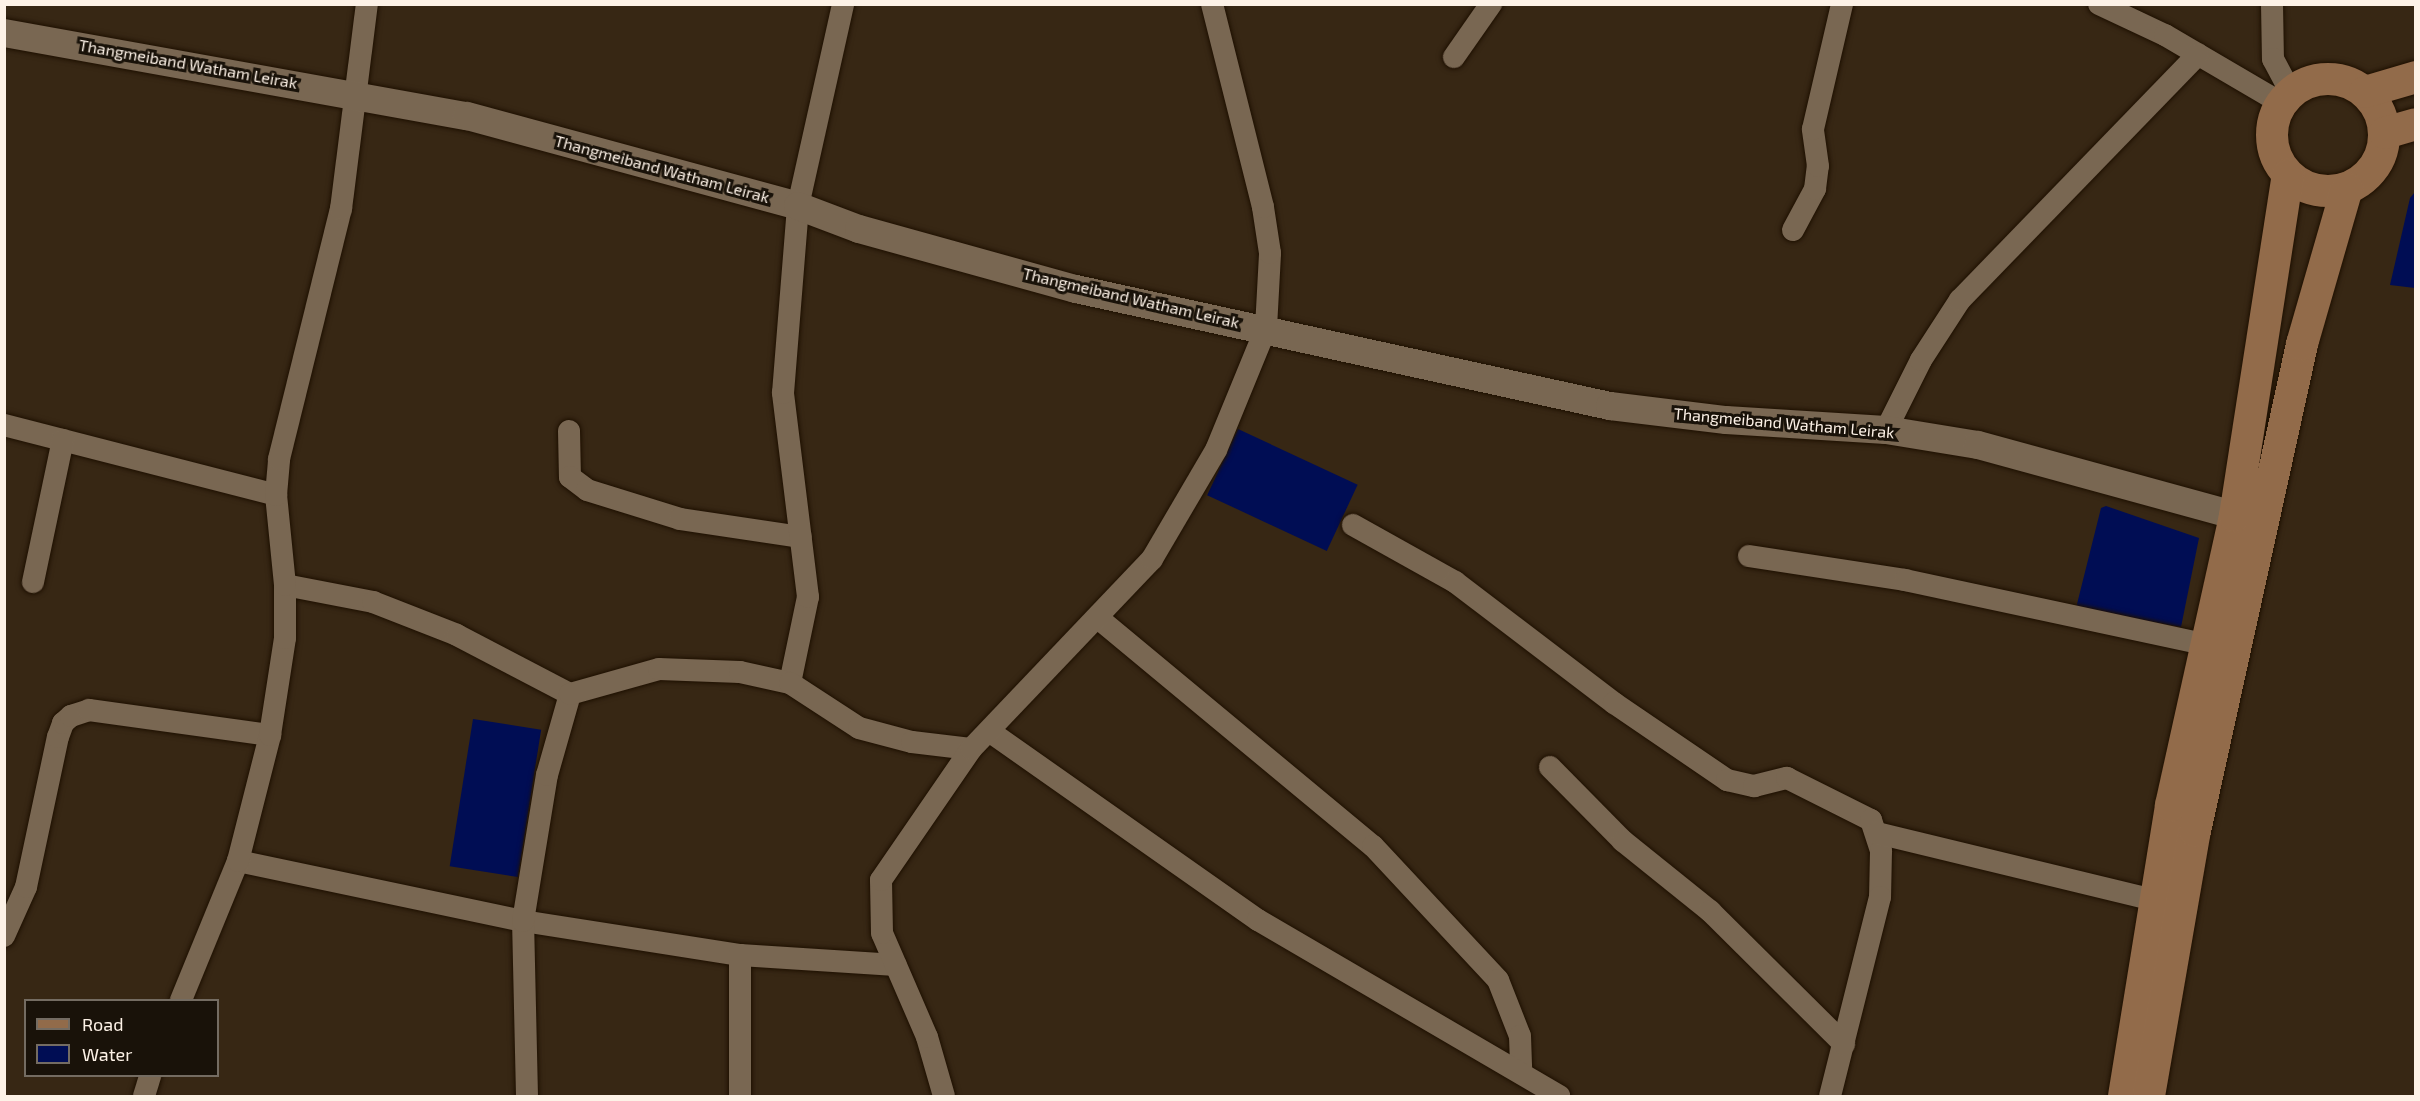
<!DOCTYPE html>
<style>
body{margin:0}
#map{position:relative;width:2420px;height:1101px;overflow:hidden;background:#372714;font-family:"Exo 2",sans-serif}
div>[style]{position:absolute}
.water>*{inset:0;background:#000d54;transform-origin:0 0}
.roads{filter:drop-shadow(0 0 2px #1e1000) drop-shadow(0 0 2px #1e1000)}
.minor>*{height:22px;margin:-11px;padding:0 11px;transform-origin:11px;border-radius:11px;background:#796752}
.tertiary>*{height:28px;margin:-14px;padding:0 14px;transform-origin:14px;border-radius:14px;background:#796752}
.secondary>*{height:32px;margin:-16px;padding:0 16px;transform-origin:16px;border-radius:16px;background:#926b4a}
.secondary>.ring{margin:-16px;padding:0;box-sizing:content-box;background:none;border:32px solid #926b4a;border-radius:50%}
span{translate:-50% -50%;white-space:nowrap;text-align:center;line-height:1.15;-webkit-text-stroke:6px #191209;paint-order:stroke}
.street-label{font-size:16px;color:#fdf2e7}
.frame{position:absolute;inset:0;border:6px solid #fdf2e7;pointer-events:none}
.legend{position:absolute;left:24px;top:999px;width:195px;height:78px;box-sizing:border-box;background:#191209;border:2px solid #746c62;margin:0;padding:8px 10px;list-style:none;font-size:18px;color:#fdf2e7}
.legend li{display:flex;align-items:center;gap:12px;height:30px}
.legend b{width:30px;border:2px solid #746c62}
</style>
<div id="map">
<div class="water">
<i style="clip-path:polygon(2415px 192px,2415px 288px,2390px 285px,2410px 198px)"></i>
<i style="left:1238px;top:429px;width:132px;height:73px;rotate:25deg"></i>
<i style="clip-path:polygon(2106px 506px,2199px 538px,2181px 627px,2076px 608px,2101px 508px)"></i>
<i style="left:473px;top:719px;width:69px;height:149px;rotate:9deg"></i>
</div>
<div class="roads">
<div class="minor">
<i style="left:2099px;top:4px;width:73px;rotate:25.2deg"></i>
<i style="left:2165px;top:35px;width:134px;rotate:30.4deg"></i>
<i style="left:2272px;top:4px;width:55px;rotate:89deg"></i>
<i style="left:2273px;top:59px;width:38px;rotate:62deg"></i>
<i style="left:1454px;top:57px;width:65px;rotate:-55.1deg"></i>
<i style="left:1793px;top:230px;width:47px;rotate:-61.8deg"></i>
<i style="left:1815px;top:189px;width:23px;rotate:-83deg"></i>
<i style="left:1818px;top:166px;width:37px;rotate:-98deg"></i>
<i style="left:1813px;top:129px;width:128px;rotate:-76.9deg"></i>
<i style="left:4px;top:425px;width:281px;rotate:14.4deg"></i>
<i style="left:1886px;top:430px;width:78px;rotate:-63.4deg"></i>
<i style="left:1921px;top:360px;width:72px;rotate:-57deg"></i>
<i style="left:1960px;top:300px;width:342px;rotate:-45.9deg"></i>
<i style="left:569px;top:431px;width:46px;rotate:88.8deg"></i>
<i style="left:570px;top:477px;width:21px;rotate:37deg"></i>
<i style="left:587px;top:490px;width:97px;rotate:17.3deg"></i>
<i style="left:680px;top:519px;width:122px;rotate:8.5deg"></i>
<i style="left:1353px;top:525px;width:117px;rotate:29.2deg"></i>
<i style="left:1455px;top:582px;width:200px;rotate:37.3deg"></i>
<i style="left:1614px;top:703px;width:137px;rotate:34.3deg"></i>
<i style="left:1727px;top:780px;width:28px;rotate:13deg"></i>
<i style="left:1754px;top:786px;width:34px;rotate:-14deg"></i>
<i style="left:1787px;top:778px;width:94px;rotate:26.6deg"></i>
<i style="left:1871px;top:820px;width:33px;rotate:72deg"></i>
<i style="left:1881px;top:851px;width:46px;rotate:91.2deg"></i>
<i style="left:1880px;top:897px;width:205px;rotate:104.1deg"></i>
<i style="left:1749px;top:556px;width:158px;rotate:8.7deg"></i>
<i style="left:1905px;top:580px;width:323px;rotate:12.1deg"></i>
<i style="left:33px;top:582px;width:145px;rotate:-78.1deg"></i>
<i style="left:285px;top:585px;width:90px;rotate:10.9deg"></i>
<i style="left:373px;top:602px;width:90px;rotate:21.4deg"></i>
<i style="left:457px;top:635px;width:127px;rotate:27.6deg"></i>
<i style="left:1098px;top:618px;width:357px;rotate:39.7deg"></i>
<i style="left:1373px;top:846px;width:183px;rotate:47deg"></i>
<i style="left:1498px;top:980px;width:60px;rotate:68.6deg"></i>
<i style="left:1520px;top:1036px;width:36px;rotate:88deg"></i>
<i style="left:790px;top:683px;width:88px;rotate:-78.2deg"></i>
<i style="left:808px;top:597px;width:206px;rotate:-97deg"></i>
<i style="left:783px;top:393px;width:188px;rotate:-85.4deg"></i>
<i style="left:798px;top:206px;width:207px;rotate:-77.4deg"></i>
<i style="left:989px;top:731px;width:329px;rotate:35.1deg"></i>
<i style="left:1258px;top:920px;width:349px;rotate:30.3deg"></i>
<i style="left:1550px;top:767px;width:104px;rotate:45.4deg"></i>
<i style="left:1623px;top:841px;width:112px;rotate:38.8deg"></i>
<i style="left:1710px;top:911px;width:189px;rotate:44.8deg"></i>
<i style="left:1877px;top:833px;width:286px;rotate:13.6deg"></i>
<i style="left:238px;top:861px;width:291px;rotate:11.9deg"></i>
<i style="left:523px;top:921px;width:220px;rotate:8.9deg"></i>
<i style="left:740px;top:955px;width:156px;rotate:3.7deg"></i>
<i style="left:4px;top:936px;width:54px;rotate:-65.8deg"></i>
<i style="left:26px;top:887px;width:153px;rotate:-78deg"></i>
<i style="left:58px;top:737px;width:15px;rotate:-70deg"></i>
<i style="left:63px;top:723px;width:11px;rotate:-41deg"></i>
<i style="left:71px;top:716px;width:19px;rotate:-18deg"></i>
<i style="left:89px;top:710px;width:183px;rotate:7.9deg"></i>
<i style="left:740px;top:955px;width:141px;rotate:90deg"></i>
<i style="left:181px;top:1000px;width:150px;rotate:-67.7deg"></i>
<i style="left:238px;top:861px;width:130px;rotate:-75.7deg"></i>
<i style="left:270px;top:735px;width:98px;rotate:-81.2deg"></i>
<i style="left:285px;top:638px;width:53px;rotate:-90deg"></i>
<i style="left:285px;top:585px;width:90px;rotate:-95.7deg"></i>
<i style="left:276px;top:495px;width:36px;rotate:-85deg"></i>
<i style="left:279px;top:459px;width:258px;rotate:-76.1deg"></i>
<i style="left:341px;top:209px;width:207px;rotate:-82.8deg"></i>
<i style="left:144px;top:1096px;width:21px;rotate:-73deg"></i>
<i style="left:527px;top:1096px;width:175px;rotate:-91.3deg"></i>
<i style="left:523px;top:921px;width:148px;rotate:-80.7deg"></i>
<i style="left:547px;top:775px;width:84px;rotate:-74.1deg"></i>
<i style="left:570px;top:694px;width:92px;rotate:-15.7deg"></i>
<i style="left:659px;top:669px;width:81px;rotate:2.1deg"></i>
<i style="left:740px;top:672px;width:51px;rotate:12.4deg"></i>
<i style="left:790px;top:683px;width:82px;rotate:33.1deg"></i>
<i style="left:859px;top:728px;width:55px;rotate:14.8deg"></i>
<i style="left:912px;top:742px;width:59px;rotate:6.8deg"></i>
<i style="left:944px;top:1096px;width:61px;rotate:-106.1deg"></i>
<i style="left:927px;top:1037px;width:113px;rotate:-113.4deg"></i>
<i style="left:882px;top:933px;width:53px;rotate:-91.1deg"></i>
<i style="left:881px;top:880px;width:159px;rotate:-55.5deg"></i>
<i style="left:971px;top:749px;width:262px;rotate:-46.4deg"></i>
<i style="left:1152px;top:559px;width:126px;rotate:-59.6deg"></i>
<i style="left:1216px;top:450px;width:132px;rotate:-67.7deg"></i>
<i style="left:1266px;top:328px;width:75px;rotate:-86.9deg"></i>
<i style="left:1270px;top:253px;width:47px;rotate:-98.7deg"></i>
<i style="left:1263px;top:207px;width:209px;rotate:-104.1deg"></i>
</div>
<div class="tertiary">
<i style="left:4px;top:33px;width:470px;rotate:10.2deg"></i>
<i style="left:467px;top:116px;width:343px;rotate:15.2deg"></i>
<i style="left:798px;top:206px;width:65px;rotate:20.7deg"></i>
<i style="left:859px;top:229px;width:225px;rotate:15.5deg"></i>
<i style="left:1076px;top:289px;width:547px;rotate:12.36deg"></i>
<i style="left:1610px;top:406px;width:117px;rotate:6.9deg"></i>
<i style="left:1726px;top:420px;width:160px;rotate:3.6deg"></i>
<i style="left:1886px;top:430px;width:93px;rotate:9.3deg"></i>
<i style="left:1978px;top:445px;width:288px;rotate:15.3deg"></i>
</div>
<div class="secondary">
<i class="ring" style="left:2272px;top:79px;width:80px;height:80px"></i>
<i style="left:2365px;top:92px;width:53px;rotate:-16.4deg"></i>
<i style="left:2385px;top:133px;width:32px;rotate:-16deg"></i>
<i style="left:2124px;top:1096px;width:295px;rotate:-80.8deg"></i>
<i style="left:2171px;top:805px;width:296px;rotate:-77.5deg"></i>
<i style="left:2235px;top:516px;width:345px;rotate:-81.2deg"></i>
<i style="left:2149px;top:1096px;width:269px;rotate:-80.2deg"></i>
<i style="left:2195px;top:831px;width:499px;rotate:-77.6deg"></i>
<i style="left:2302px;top:344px;width:162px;rotate:-73.9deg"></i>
</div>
</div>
<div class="street-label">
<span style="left:188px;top:64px;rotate:10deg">Thangmeiband Watham Leirak</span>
<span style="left:662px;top:169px;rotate:15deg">Thangmeiband Watham Leirak</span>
<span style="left:1131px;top:298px;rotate:13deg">Thangmeiband Watham Leirak</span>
<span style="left:1784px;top:423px;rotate:5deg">Thangmeiband Watham Leirak</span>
</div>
<div class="frame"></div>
<ul class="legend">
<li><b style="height:8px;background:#926b4a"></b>Road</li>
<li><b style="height:16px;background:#000d54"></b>Water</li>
</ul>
</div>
